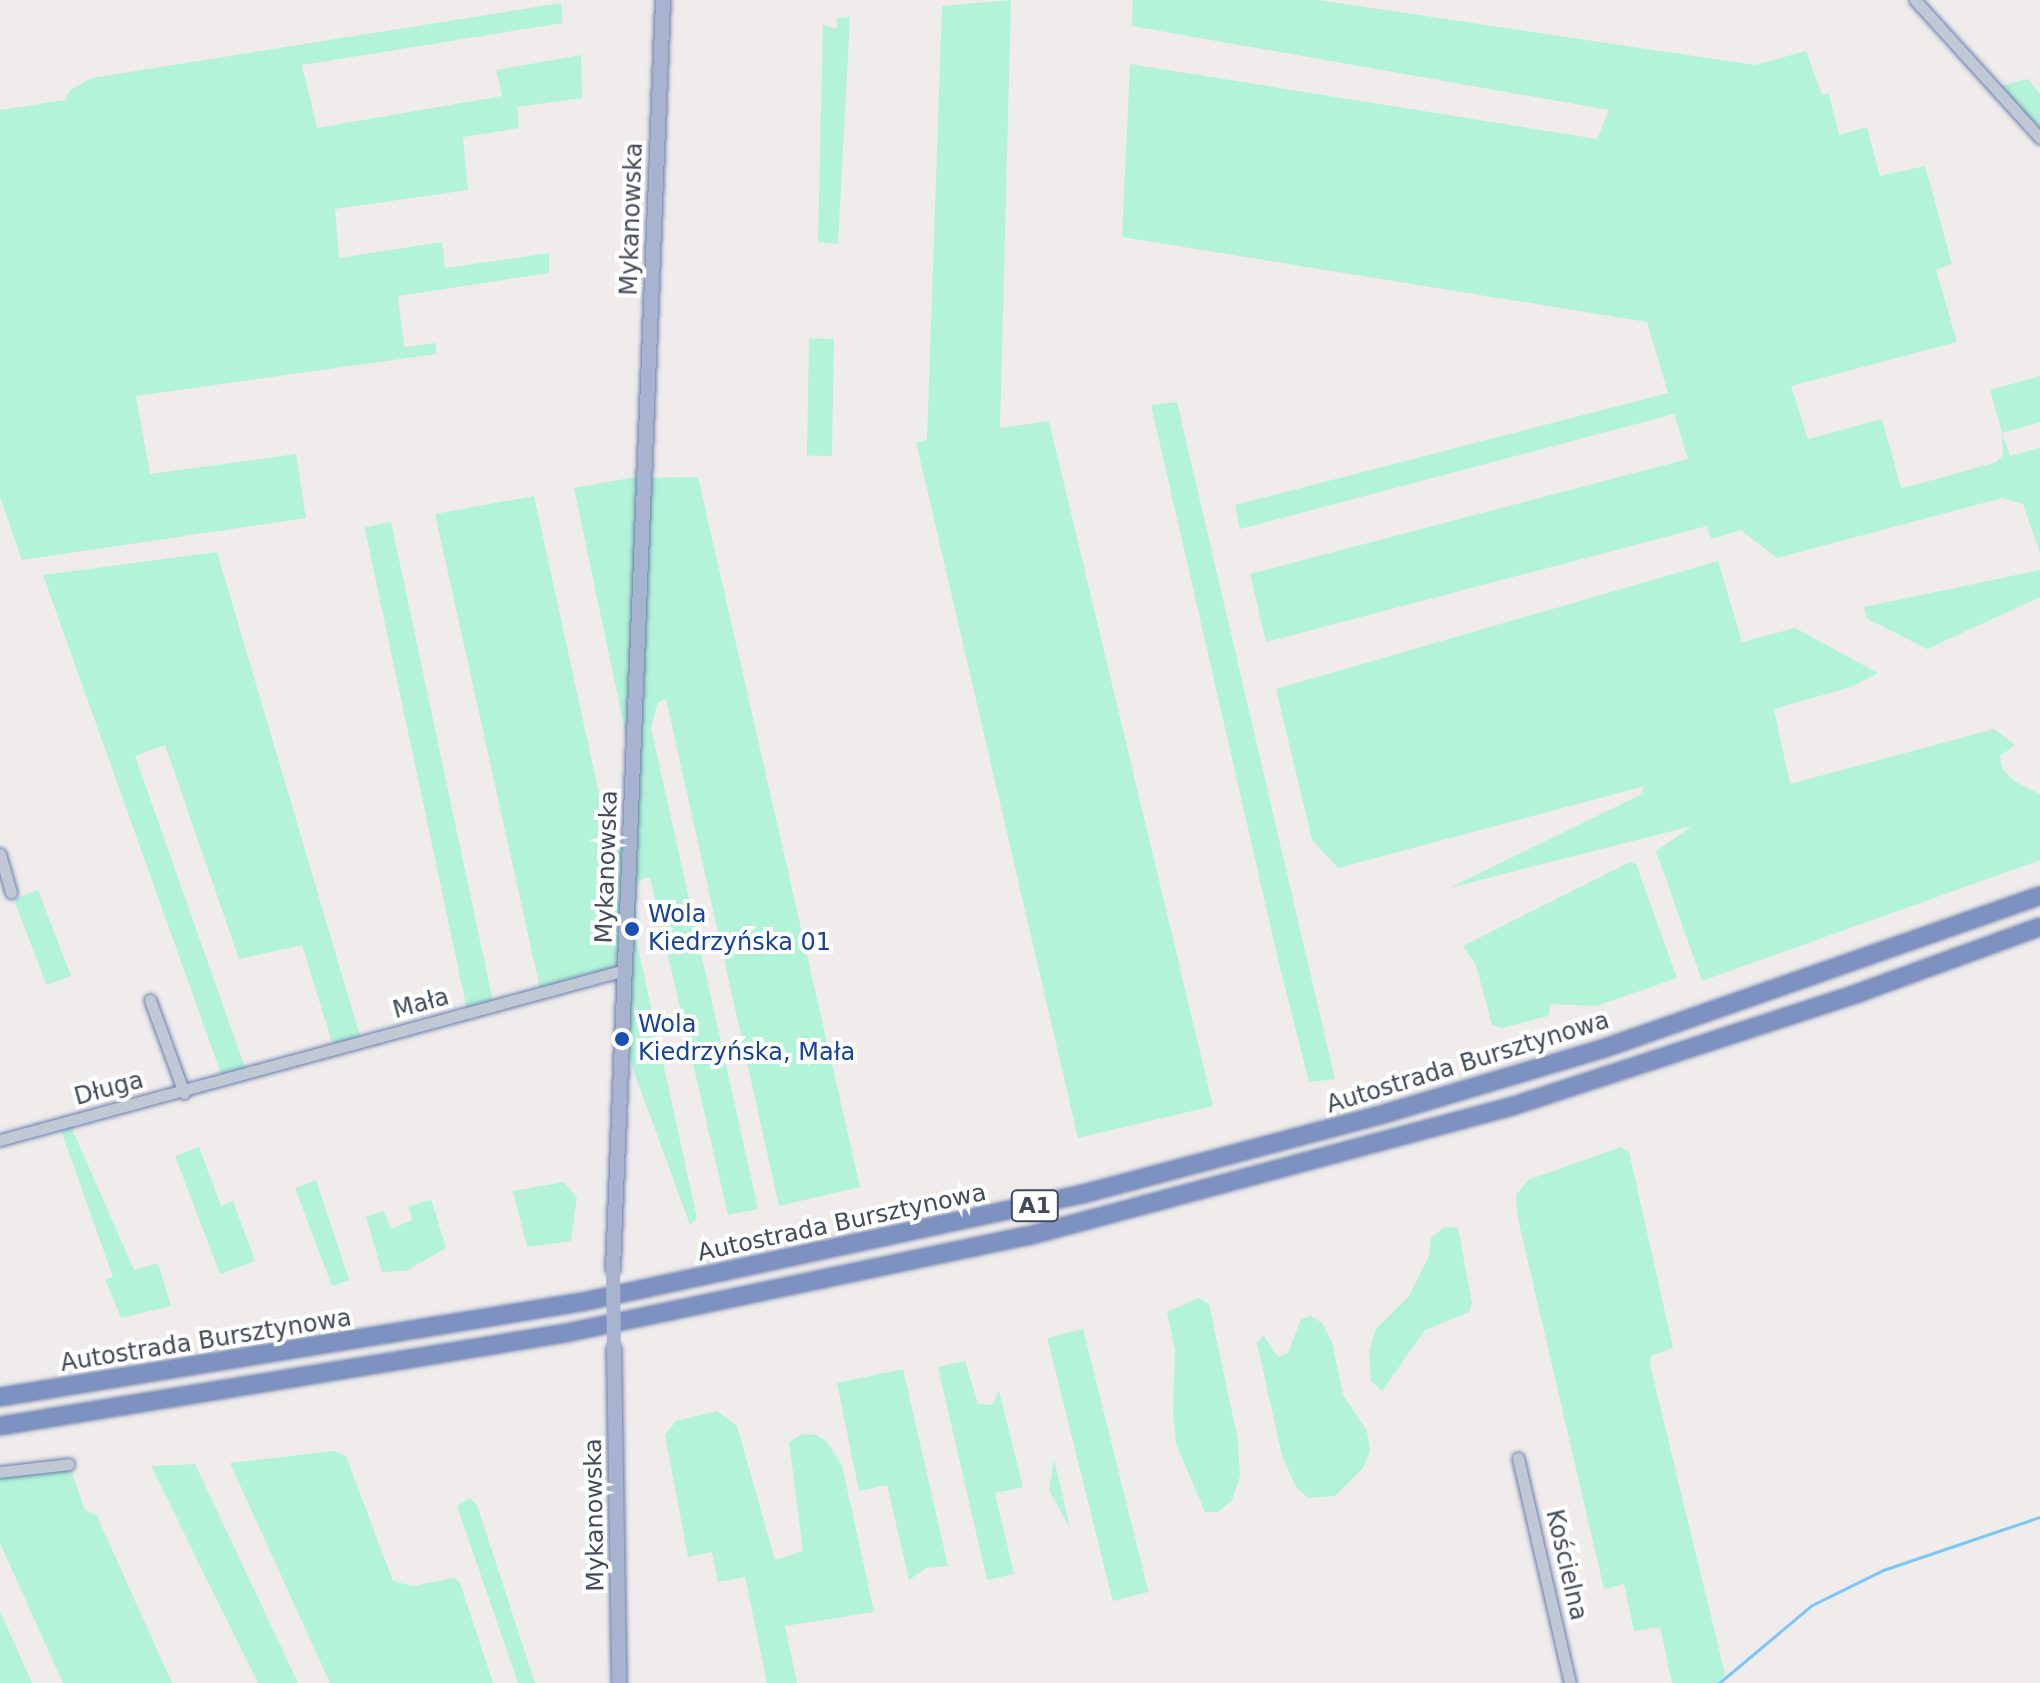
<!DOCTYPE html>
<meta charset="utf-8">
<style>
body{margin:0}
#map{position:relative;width:2040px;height:1683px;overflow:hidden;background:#efeceb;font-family:"DejaVu Sans",sans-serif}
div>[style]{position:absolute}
.green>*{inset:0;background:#b3f3d7;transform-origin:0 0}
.stream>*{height:3px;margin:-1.5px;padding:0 1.5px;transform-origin:1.5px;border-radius:1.5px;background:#7bc6f5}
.roads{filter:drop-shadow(0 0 2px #697dad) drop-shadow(0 0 2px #697dad)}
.minor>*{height:11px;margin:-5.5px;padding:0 5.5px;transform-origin:5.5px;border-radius:5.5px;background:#c0c8d5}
.major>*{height:14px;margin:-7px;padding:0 7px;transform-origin:7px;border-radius:7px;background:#a8b4cf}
.highway>*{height:16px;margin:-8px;padding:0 8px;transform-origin:8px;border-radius:8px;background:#7d92c1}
.major-bridge>*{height:14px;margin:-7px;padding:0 7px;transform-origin:7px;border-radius:7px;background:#a8b4cf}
.dots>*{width:22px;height:22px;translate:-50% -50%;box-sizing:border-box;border:4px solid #fff;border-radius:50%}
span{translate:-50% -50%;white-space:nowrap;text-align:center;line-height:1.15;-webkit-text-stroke:8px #fff;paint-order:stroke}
.shield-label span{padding:2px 6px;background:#fff;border:2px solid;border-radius:6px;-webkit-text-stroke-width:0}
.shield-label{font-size:22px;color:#424b5b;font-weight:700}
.street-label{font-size:24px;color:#424b5b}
.transit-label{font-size:24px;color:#164399}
.left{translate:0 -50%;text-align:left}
</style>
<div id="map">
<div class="green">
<i style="clip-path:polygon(1011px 0,1000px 428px,1049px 421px,1213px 1106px,1078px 1138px,916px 442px,927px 440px,942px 6px)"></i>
<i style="clip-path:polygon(1133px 0,1318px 0,1755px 65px,1806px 51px,1822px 95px,1829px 94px,1839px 135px,1867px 127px,1880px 176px,1925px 166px,1952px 264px,1936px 270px,1957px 342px,1791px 386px,1808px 439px,1882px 419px,1901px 488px,1911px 486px,1997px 462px,2003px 455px,2002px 432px,1990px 390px,2040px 376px,2040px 422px,2002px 433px,2010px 456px,2040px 448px,2040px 553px,2023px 504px,2002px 498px,1777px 558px,1741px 530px,1711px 539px,1707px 526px,1266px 642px,1250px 574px,1688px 459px,1674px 414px,1240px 529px,1235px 505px,1668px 393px,1647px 322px,1122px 237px,1130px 64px,1597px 139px,1609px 110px,1132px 26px)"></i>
<i style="clip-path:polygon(561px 3px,563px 23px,302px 65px,317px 128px,502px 96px,496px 70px,581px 55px,582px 98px,517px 107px,519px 128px,463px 137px,468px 190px,335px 209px,339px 258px,442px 242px,445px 268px,549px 253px,549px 273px,398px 296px,404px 347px,436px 343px,436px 354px,136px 396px,150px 474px,296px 454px,306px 518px,22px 560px,0 497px,0 110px,65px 100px,70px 90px,92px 78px)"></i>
<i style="clip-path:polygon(850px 17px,838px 244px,818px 242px,823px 25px,837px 29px,837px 18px)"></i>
<i style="clip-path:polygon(2028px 79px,2040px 94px,2040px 137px,1996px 87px)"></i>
<i style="left:834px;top:339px;width:117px;height:25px;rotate:91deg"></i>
<i style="clip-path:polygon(1177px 402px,1306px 955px,1335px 1079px,1309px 1082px,1280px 968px,1151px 405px)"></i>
<i style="clip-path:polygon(698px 477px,860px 1187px,779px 1206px,666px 699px,658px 702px,651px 728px,758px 1209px,728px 1215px,650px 878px,646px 878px,639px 881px,636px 892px,636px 939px,697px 1218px,690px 1225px,622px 1039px,625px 971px,541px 993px,435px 514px,534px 496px,609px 839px,629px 847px,633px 769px,574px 488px,630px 478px)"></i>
<i style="left:391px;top:522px;width:494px;height:27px;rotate:78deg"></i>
<i style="clip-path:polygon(217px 552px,362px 1043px,334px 1049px,302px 945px,239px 959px,165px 745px,135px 756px,248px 1076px,224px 1082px,43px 575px)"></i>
<i style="clip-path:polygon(1718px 561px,1742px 642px,1795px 628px,1878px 673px,1851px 687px,1774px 709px,1790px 784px,1994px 729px,2015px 745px,2000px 756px,2002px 768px,2014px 781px,2040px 794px,2040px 860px,1702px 981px,1656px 851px,1692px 826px,1449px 888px,1640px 795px,1645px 786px,1338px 868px,1312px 840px,1276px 689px)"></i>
<i style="clip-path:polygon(2040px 570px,2040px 597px,1927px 649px,1866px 618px,1864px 607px)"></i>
<i style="clip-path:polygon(1630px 862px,1636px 864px,1677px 978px,1596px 1006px,1551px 1004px,1548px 1016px,1502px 1028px,1492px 1025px,1476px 965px,1463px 946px)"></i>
<i style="left:38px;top:890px;width:92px;height:26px;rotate:69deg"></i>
<i style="clip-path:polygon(69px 1122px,134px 1270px,158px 1263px,171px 1306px,121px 1318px,105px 1279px,113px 1277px,59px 1125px)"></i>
<i style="clip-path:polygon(199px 1147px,221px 1206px,233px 1201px,255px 1261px,220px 1274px,175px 1156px)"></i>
<i style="clip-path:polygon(1621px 1147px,1629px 1152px,1673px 1348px,1651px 1356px,1650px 1365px,1725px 1674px,1719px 1683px,1672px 1683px,1660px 1627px,1634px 1631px,1624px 1584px,1604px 1589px,1518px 1219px,1516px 1195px,1528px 1180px)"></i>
<i style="clip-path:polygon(316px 1180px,349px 1280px,332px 1286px,295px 1188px)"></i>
<i style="clip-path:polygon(564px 1182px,577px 1198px,571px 1241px,527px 1247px,513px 1191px)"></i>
<i style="clip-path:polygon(431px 1199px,446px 1248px,406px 1271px,382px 1272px,366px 1217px,384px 1211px,391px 1229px,412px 1220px,409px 1207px)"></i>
<i style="clip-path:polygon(1445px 1227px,1458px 1228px,1472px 1303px,1469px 1312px,1425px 1330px,1382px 1391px,1371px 1381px,1369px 1352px,1376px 1329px,1409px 1296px,1429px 1256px,1431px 1237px)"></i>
<i style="clip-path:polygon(1198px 1298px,1209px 1304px,1238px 1440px,1240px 1476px,1232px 1500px,1218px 1512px,1205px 1512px,1176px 1444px,1173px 1412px,1175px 1350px,1167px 1312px)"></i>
<i style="clip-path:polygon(1311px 1316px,1322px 1323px,1332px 1342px,1343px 1395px,1367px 1431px,1370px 1451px,1363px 1468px,1335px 1496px,1308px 1498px,1296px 1487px,1282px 1456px,1257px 1343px,1263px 1335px,1278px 1357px,1288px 1353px,1301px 1319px)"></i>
<i style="left:1083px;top:1329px;width:271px;height:37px;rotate:76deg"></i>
<i style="clip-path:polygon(965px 1361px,978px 1404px,992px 1405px,999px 1391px,1023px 1487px,995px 1493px,1014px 1574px,987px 1580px,938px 1367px)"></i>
<i style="clip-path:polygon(903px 1369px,948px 1566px,926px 1568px,909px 1580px,887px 1485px,859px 1491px,837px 1383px)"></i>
<i style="clip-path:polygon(717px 1411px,737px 1426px,775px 1560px,803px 1551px,789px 1442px,803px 1434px,816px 1435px,826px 1441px,842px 1465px,874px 1612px,785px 1626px,797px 1683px,767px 1683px,745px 1577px,718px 1582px,712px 1552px,688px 1557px,665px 1435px,676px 1421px)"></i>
<i style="clip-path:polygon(333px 1451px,346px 1456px,393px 1581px,412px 1586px,454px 1578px,460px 1583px,493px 1683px,330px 1683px,230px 1463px)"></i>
<i style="clip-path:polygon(1054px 1459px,1070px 1528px,1049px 1490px)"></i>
<i style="clip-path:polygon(69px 1464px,85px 1510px,97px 1516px,172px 1683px,63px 1683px,0 1543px,0 1472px)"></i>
<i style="clip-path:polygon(195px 1464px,298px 1683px,258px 1683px,151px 1466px)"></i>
<i style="clip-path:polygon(470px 1498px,477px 1505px,535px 1683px,518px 1683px,457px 1506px)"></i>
<i style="clip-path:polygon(0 1611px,32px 1683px,0 1683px)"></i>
</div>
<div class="stream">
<i style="left:1719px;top:1683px;width:121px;rotate:-40deg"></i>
<i style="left:1812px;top:1605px;width:79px;rotate:-26.2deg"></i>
<i style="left:1883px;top:1570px;width:166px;rotate:-18.7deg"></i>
</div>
<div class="roads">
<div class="minor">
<i style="left:1915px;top:0;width:186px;rotate:47.8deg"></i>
<i style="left:0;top:854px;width:40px;rotate:74deg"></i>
<i style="left:150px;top:1000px;width:99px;rotate:69.9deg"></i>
<i style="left:0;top:1140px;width:648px;rotate:-15.22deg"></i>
<i style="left:1518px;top:1458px;width:231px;rotate:77deg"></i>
<i style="left:0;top:1472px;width:69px;rotate:-6.6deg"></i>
</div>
<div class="major">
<i style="left:613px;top:1269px;width:1270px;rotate:-87.74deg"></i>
<i style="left:614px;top:1349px;width:334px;rotate:89.1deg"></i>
</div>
<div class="highway">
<i style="left:0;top:1397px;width:590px;rotate:-9.27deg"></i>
<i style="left:582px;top:1302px;width:513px;rotate:-12.17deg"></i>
<i style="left:1083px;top:1194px;width:315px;rotate:-14.9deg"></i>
<i style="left:1387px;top:1113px;width:227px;rotate:-16.6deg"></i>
<i style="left:1605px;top:1048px;width:461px;rotate:-19.3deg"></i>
<i style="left:0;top:1426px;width:574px;rotate:-9.33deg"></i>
<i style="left:566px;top:1333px;width:472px;rotate:-11.9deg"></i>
<i style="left:1028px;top:1236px;width:502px;rotate:-15deg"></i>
<i style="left:1513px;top:1106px;width:366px;rotate:-18.1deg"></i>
<i style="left:1861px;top:992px;width:190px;rotate:-20deg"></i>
</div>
</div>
<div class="major-bridge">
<i style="left:613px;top:1269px;width:80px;rotate:89.3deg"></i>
</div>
<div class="dots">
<i style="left:632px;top:929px;background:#1a4fb4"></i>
<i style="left:622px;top:1039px;background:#1a4fb4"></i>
</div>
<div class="shield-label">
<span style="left:1035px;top:1206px">A1</span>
</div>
<div class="street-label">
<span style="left:632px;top:219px;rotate:-88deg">Mykanowska</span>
<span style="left:607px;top:867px;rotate:-88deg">Mykanowska</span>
<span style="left:421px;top:1004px;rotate:-15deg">Mała</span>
<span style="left:1468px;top:1063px;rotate:-17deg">Autostrada Bursztynowa</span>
<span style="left:109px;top:1089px;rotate:-15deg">Długa</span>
<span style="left:842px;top:1223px;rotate:-12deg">Autostrada Bursztynowa</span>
<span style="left:206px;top:1341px;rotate:-9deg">Autostrada Bursztynowa</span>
<span style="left:595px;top:1515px;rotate:-91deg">Mykanowska</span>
<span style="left:1566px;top:1565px;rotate:77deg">Kościelna</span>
</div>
<div class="transit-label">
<span class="left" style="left:648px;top:929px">Wola<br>Kiedrzyńska 01</span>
<span class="left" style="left:638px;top:1039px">Wola<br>Kiedrzyńska, Mała</span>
</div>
</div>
